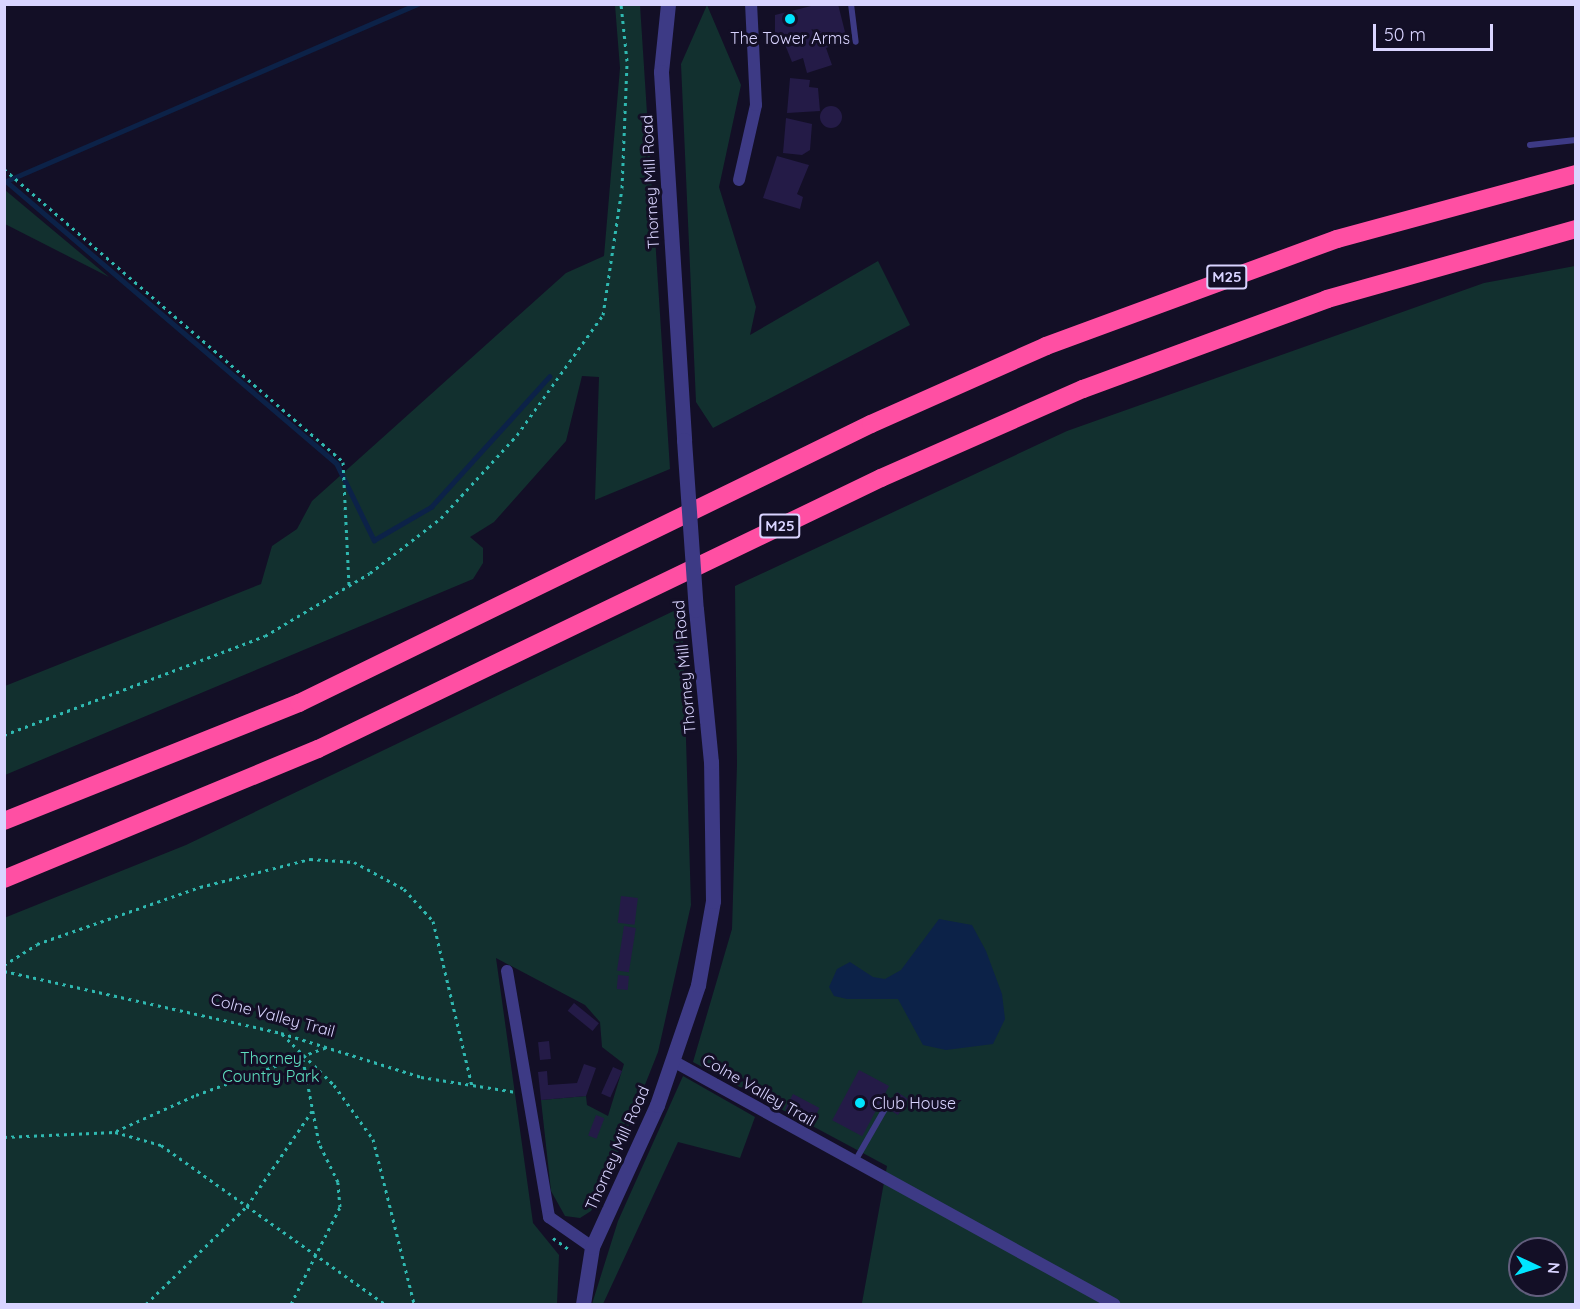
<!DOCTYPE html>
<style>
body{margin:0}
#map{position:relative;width:1580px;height:1309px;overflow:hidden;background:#130f26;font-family:Quicksand,sans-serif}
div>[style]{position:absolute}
.green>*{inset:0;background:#12302f}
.water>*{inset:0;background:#0c2248}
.stream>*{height:4.5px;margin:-2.25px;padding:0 2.25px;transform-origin:2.25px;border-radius:2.25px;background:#0c2248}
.building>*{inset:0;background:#241b47;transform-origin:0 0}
.round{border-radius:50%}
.path>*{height:3px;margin-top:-1.5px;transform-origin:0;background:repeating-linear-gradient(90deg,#2fb8b0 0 3px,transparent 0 7.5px)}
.service>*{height:6px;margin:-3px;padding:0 3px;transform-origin:3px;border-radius:3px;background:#3d3a85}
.minor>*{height:12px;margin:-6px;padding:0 6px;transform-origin:6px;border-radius:6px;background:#3d3a85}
.tertiary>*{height:15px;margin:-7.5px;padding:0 7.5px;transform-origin:7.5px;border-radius:7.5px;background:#3d3a85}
.motorway>*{height:18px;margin:-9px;padding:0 9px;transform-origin:9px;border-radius:9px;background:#ff4fa3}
.tertiary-bridge>*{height:15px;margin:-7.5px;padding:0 7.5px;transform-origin:7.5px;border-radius:7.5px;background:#3d3a85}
.dots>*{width:16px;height:16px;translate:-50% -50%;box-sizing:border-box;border:3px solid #130f26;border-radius:50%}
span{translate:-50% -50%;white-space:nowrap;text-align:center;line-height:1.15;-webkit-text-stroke:6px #130f26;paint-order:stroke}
.shield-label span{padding:2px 4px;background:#130f26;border:2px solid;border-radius:4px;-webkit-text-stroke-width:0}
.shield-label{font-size:15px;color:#d9d4ff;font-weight:700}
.poi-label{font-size:16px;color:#d9d4ff}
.left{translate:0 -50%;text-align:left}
.street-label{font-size:16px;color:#d9d4ff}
.park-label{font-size:16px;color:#5fe0c0}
.frame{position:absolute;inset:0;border:6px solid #d9d4ff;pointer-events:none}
.north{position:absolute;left:1508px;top:1237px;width:60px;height:60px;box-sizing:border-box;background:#130f26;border:2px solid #625e7d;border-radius:50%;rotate:94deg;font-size:16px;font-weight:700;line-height:24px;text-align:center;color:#d9d4ff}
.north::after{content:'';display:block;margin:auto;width:21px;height:27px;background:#00e5ff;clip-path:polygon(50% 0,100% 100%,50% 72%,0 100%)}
.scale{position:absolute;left:1373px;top:24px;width:120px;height:27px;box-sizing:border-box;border:3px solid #d9d4ff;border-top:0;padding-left:8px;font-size:18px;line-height:21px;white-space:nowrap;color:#d9d4ff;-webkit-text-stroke:4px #130f26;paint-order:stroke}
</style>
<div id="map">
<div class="green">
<i style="clip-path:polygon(615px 5px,640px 5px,670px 469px,595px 500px,599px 377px,582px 376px,566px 441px,494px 522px,470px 537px,483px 548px,483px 563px,473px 579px,5px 775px,5px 686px,261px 584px,272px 546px,297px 529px,312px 501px,566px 273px,604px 256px,620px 68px)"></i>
<i style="clip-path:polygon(707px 5px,741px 85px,719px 187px,756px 307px,750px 335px,878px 261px,910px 325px,713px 428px,696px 402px,681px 64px)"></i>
<i style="clip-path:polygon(4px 190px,5px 190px,109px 277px,5px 224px)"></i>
<i style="clip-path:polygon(evenodd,1575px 266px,1575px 1304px,862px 1303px,887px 1166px,693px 1062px,732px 929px,737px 764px,735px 586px,1067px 431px,1484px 283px,1575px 266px,1520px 1249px,1556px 1249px,1556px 1285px,1520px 1285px,1520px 1249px)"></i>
<i style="clip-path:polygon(682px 607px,691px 905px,658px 1052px,604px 1188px,591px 1211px,580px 1218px,565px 1216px,551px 1191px,541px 1100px,586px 1096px,587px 1105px,608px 1116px,624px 1064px,602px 1047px,600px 1022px,585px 1005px,496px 958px,533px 1223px,559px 1255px,557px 1304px,5px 1304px,4px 918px,186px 845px)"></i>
<i style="clip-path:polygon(683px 1076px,755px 1117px,740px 1158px,678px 1142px,603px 1304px,592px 1304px,618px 1221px)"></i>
</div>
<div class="water">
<i style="clip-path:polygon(939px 919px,972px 925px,986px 951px,1002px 994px,1005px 1019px,993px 1044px,946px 1050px,923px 1045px,898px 999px,847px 999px,834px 996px,829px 987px,837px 969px,850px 962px,873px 977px,885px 979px,901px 970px)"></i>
</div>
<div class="stream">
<i style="left:6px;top:181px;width:435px;rotate:40.5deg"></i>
<i style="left:337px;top:464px;width:85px;rotate:64deg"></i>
<i style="left:374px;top:540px;width:66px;rotate:-30.1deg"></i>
<i style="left:431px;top:507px;width:176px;rotate:-47.8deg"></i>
<i style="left:4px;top:182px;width:451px;rotate:-23.3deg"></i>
</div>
<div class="building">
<i style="clip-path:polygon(819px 4px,838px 4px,847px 40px,826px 48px,832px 65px,807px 73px,803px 58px,792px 62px,782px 37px,775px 38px,775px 15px)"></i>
<i style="clip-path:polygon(790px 78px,810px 80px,809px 87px,818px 88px,820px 111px,787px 113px)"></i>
<i class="round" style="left:820px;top:106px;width:22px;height:22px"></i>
<i style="clip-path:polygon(786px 118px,812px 124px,810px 150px,802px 155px,783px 153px)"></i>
<i style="clip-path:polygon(777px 156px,809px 165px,797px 194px,803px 197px,800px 209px,763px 198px)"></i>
<i style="left:621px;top:896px;width:17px;height:27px;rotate:7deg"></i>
<i style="left:624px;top:926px;width:12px;height:45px;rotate:9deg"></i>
<i style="left:618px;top:975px;width:11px;height:14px;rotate:5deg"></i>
<i style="left:574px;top:1003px;width:32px;height:10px;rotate:39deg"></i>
<i style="left:549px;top:1041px;width:18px;height:11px;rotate:84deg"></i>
<i style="clip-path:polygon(584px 1064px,596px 1068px,586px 1096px,541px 1100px,538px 1072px,547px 1071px,548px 1085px,577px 1083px)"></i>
<i style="left:613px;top:1067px;width:10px;height:29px;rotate:24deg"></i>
<i style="left:859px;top:1070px;width:34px;height:57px;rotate:28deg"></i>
<i style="left:897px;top:1092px;width:13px;height:19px;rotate:32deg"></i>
<i style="left:793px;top:1094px;width:30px;height:17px;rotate:28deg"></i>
<i style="left:596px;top:1115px;width:9px;height:22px;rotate:21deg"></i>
</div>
<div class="path">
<i style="left:4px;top:169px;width:448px;rotate:40.8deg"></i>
<i style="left:343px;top:462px;width:123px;rotate:87.2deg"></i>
<i style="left:4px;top:735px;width:279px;rotate:-20.8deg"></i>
<i style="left:265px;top:636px;width:122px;rotate:-31deg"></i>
<i style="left:370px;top:573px;width:90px;rotate:-37.8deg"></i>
<i style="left:441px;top:518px;width:113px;rotate:-47.5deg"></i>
<i style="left:517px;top:435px;width:148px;rotate:-54.4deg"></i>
<i style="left:603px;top:315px;width:128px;rotate:-81.5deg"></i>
<i style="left:622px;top:188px;width:127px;rotate:-87.7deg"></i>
<i style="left:627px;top:61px;width:57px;rotate:-96deg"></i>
<i style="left:4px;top:965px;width:39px;rotate:-32deg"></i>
<i style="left:37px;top:944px;width:173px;rotate:-19.3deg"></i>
<i style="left:200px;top:887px;width:114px;rotate:-14.3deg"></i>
<i style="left:310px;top:859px;width:44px;rotate:3.9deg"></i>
<i style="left:354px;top:862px;width:57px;rotate:28.4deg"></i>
<i style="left:404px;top:889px;width:43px;rotate:47.8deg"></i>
<i style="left:433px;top:921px;width:170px;rotate:76.7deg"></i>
<i style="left:4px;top:971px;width:284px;rotate:12.6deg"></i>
<i style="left:281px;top:1033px;width:147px;rotate:17.4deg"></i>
<i style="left:421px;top:1077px;width:96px;rotate:9deg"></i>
<i style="left:282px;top:1034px;width:73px;rotate:44.4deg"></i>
<i style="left:334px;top:1085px;width:67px;rotate:54.2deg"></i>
<i style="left:373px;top:1139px;width:170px;rotate:76deg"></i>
<i style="left:116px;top:1131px;width:88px;rotate:-24.2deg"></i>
<i style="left:196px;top:1095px;width:140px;rotate:-20.1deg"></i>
<i style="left:4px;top:1137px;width:111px;rotate:-2.6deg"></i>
<i style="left:115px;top:1132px;width:48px;rotate:15.8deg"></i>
<i style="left:161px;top:1145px;width:275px;rotate:35.4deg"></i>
<i style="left:553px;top:1238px;width:19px;rotate:35deg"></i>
<i style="left:146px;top:1304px;width:141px;rotate:-44.1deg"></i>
<i style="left:247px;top:1206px;width:115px;rotate:-55.6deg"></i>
<i style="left:291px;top:1304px;width:109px;rotate:-63.2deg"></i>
<i style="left:340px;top:1207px;width:25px;rotate:-95deg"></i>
<i style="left:338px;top:1182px;width:43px;rotate:-116deg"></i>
<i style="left:319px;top:1143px;width:85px;rotate:-100.9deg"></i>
</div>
<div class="service">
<i style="left:851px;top:4px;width:38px;rotate:83deg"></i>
<i style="left:1530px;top:145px;width:46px;rotate:-6.2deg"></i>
<i style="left:854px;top:1163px;width:64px;rotate:-60.3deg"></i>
</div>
<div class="minor">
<i style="left:739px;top:180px;width:77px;rotate:-77.2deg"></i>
<i style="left:756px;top:105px;width:101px;rotate:-92.8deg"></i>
<i style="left:507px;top:971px;width:250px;rotate:80.3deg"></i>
<i style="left:549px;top:1217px;width:52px;rotate:34.9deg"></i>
<i style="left:673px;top:1061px;width:504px;rotate:28.86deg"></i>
</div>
<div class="tertiary">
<i style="left:668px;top:4px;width:68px;rotate:95.9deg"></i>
<i style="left:661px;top:72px;width:369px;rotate:86.4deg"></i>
<i style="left:583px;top:1304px;width:58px;rotate:-81deg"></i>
<i style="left:592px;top:1247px;width:156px;rotate:-65.4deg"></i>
<i style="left:657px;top:1105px;width:127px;rotate:-71.1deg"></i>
<i style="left:698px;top:985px;width:85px;rotate:-79.9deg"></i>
<i style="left:713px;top:901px;width:139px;rotate:-90.8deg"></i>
<i style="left:711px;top:762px;width:153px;rotate:-95.6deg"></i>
</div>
<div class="motorway">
<i style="left:4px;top:821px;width:318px;rotate:-21.8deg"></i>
<i style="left:299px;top:703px;width:636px;rotate:-26deg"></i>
<i style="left:871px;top:424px;width:192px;rotate:-24deg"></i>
<i style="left:1046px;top:346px;width:310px;rotate:-20.2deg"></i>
<i style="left:1337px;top:239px;width:248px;rotate:-15.2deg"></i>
<i style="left:4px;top:879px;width:340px;rotate:-22.5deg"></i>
<i style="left:318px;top:749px;width:625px;rotate:-25.7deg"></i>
<i style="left:881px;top:478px;width:221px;rotate:-23.8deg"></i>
<i style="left:1083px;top:389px;width:260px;rotate:-20.2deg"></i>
<i style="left:1327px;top:299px;width:259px;rotate:-15.7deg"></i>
</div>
<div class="tertiary-bridge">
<i style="left:684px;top:440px;width:170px;rotate:86deg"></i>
</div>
<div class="dots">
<i style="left:790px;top:19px;background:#00e5ff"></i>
<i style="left:860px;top:1103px;background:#00e5ff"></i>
</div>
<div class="shield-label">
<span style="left:1227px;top:277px">M25</span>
<span style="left:780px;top:526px">M25</span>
</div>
<div class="poi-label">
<span style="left:790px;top:38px">The Tower Arms</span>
<span class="left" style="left:872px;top:1103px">Club House</span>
</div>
<div class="street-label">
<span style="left:650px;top:182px;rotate:-93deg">Thorney Mill Road</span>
<span style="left:684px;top:667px;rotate:-95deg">Thorney Mill Road</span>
<span style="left:273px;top:1015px;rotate:15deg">Colne Valley Trail</span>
<span style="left:759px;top:1090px;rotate:30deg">Colne Valley Trail</span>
<span style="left:617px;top:1148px;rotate:-66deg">Thorney Mill Road</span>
</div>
<div class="park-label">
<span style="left:271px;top:1067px">Thorney<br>Country Park</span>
</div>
<div class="frame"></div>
<div class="north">N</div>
<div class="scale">50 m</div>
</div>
